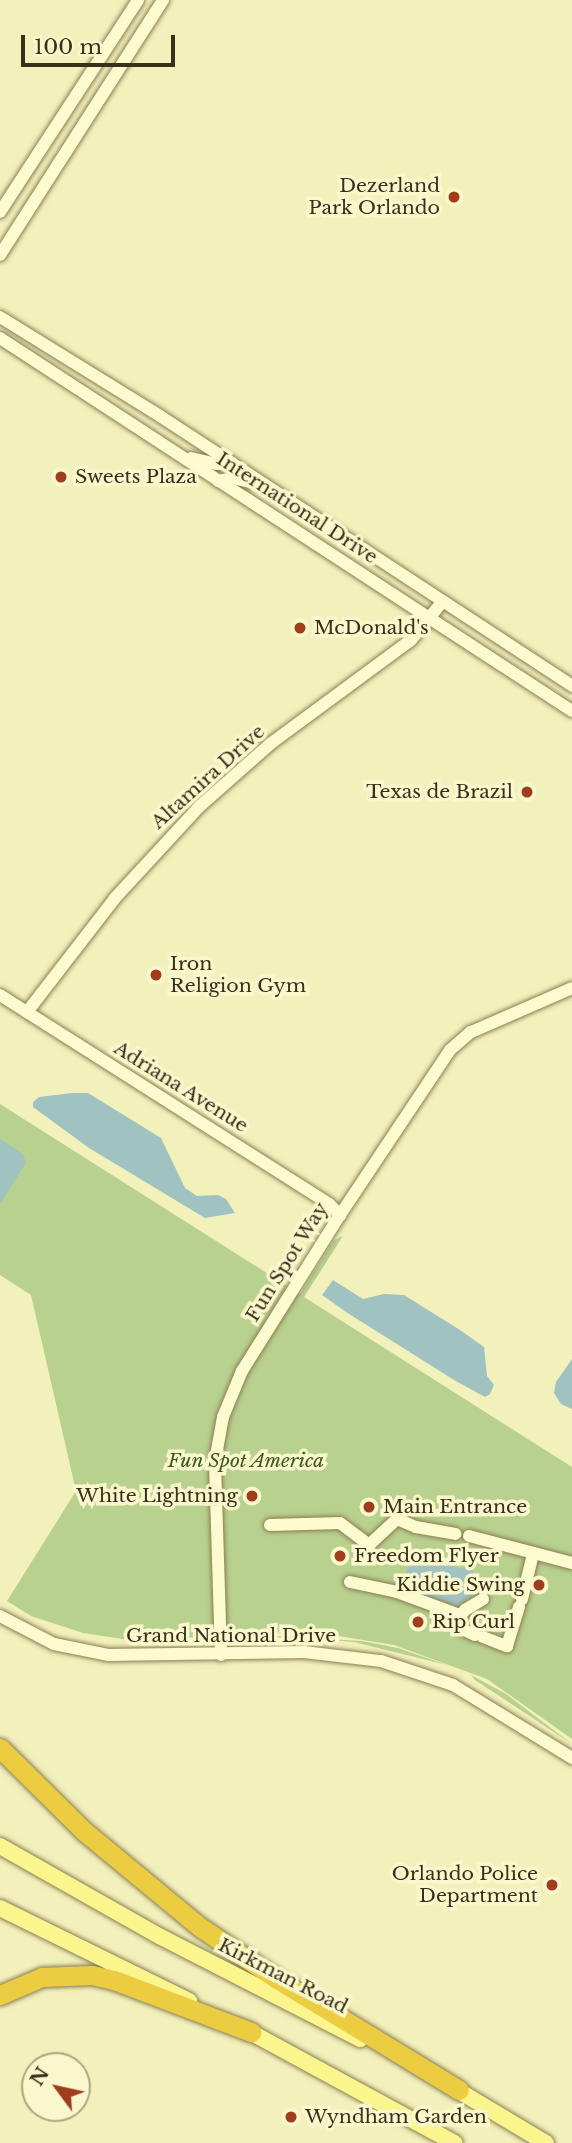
<!DOCTYPE html>
<style>
body{margin:0}
#map{position:relative;width:572px;height:2143px;overflow:hidden;background:#f2f0bb;font-family:"Libre Baskerville",serif}
div>[style]{position:absolute}
.green>*{inset:0;background:#b8d18e}
.water>*{inset:0;background:#a0c2c1}
.roads{filter:drop-shadow(0 0 2px #8b7f53) drop-shadow(0 0 2px #8b7f53)}
.minor>*{height:12px;margin:-6px;padding:0 6px;transform-origin:6px;border-radius:6px;background:#fcfacf}
.major>*{height:16px;margin:-8px;padding:0 8px;transform-origin:8px;border-radius:8px;background:#fbf58d}
.highway>*{height:19px;margin:-9.5px;padding:0 9.5px;transform-origin:9.5px;border-radius:9.5px;background:#eccd41}
.dots>*{width:19px;height:19px;translate:-50% -50%;box-sizing:border-box;border:4px solid #f9f7cb;border-radius:50%}
span{translate:-50% -50%;white-space:nowrap;text-align:center;line-height:1.15;-webkit-text-stroke:7px #f9f7cb;paint-order:stroke}
.poi-label{font-size:19px;color:#38301a}
.right{translate:-100% -50%;text-align:right}
.left{translate:0 -50%;text-align:left}
.street-label{font-size:19px;color:#38301a}
.park-label{font-size:19px;color:#3a571e;font-style:italic}
.north{position:absolute;left:21px;top:2052px;width:70px;height:70px;box-sizing:border-box;background:#f9f7cb;border:2px solid #aca784;border-radius:50%;rotate:303deg;font-size:19px;font-weight:700;line-height:28px;text-align:center;color:#38301a}
.north::after{content:'';display:block;margin:auto;width:24px;height:32px;background:#a03d1d;clip-path:polygon(50% 0,100% 100%,50% 72%,0 100%)}
.scale{position:absolute;left:21px;top:35px;width:154px;height:32px;box-sizing:border-box;border:4px solid #38301a;border-top:0;padding-left:9px;font-size:21px;line-height:24px;white-space:nowrap;color:#38301a;-webkit-text-stroke:5px #f9f7cb;paint-order:stroke}
</style>
<div id="map">
<div class="green">
<i style="clip-path:polygon(0 1104px,300px 1294px,334px 1240px,343px 1236px,304px 1297px,572px 1467px,572px 1739px,487px 1679px,394px 1645px,326px 1634px,236px 1631px,194px 1638px,129px 1640px,83px 1633px,31px 1616px,7px 1601px,76px 1491px,31px 1295px,0 1275px)"></i>
<i style="clip-path:polygon(236px 1634px,362px 1641px,398px 1648px,447px 1665px,354px 1642px,304px 1638px,241px 1640px)"></i>
<i style="clip-path:polygon(471px 1675px,506px 1694px,572px 1744px,475px 1680px)"></i>
</div>
<div class="water">
<i style="clip-path:polygon(72px 1093px,88px 1093px,161px 1138px,185px 1188px,197px 1196px,218px 1195px,226px 1199px,235px 1213px,205px 1218px,89px 1148px,33px 1107px,33px 1102px,39px 1097px)"></i>
<i style="clip-path:polygon(0 1139px,23px 1154px,26px 1163px,0 1204px)"></i>
<i style="clip-path:polygon(333px 1280px,363px 1299px,384px 1294px,404px 1295px,460px 1330px,484px 1347px,487px 1376px,494px 1385px,490px 1394px,485px 1397px,454px 1380px,346px 1312px,322px 1295px)"></i>
<i style="clip-path:polygon(572px 1359px,572px 1409px,561px 1404px,554px 1393px,556px 1382px)"></i>
<i style="clip-path:polygon(415px 1563px,437px 1563px,472px 1570px,479px 1581px,476px 1594px,458px 1606px,411px 1592px,404px 1585px,407px 1569px)"></i>
</div>
<div class="roads">
<div class="minor">
<i style="left:0;top:212px;width:253px;rotate:-56.9deg"></i>
<i style="left:0;top:255px;width:303px;rotate:-57.4deg"></i>
<i style="left:0;top:317px;width:188px;rotate:31.7deg"></i>
<i style="left:160px;top:416px;width:493px;rotate:33.2deg"></i>
<i style="left:0;top:338px;width:683px;rotate:33.11deg"></i>
<i style="left:191px;top:458px;width:26px;rotate:13deg"></i>
<i style="left:216px;top:464px;width:16px;rotate:-4deg"></i>
<i style="left:218px;top:481px;width:15px;rotate:-11deg"></i>
<i style="left:233px;top:478px;width:23px;rotate:13deg"></i>
<i style="left:0;top:995px;width:390px;rotate:32.4deg"></i>
<i style="left:329px;top:1204px;width:16px;rotate:45deg"></i>
<i style="left:27px;top:1012px;width:144px;rotate:-52.3deg"></i>
<i style="left:115px;top:898px;width:125px;rotate:-47.3deg"></i>
<i style="left:200px;top:806px;width:94px;rotate:-41.5deg"></i>
<i style="left:270px;top:744px;width:175px;rotate:-36.4deg"></i>
<i style="left:411px;top:640px;width:50px;rotate:-50.6deg"></i>
<i style="left:270px;top:1525px;width:70px;rotate:-1.6deg"></i>
<i style="left:340px;top:1523px;width:36px;rotate:37deg"></i>
<i style="left:369px;top:1545px;width:38px;rotate:-43deg"></i>
<i style="left:397px;top:1519px;width:21px;rotate:23deg"></i>
<i style="left:416px;top:1527px;width:40px;rotate:10deg"></i>
<i style="left:469px;top:1536px;width:106px;rotate:14.7deg"></i>
<i style="left:350px;top:1582px;width:48px;rotate:12deg"></i>
<i style="left:397px;top:1592px;width:67px;rotate:20.1deg"></i>
<i style="left:522px;top:1599px;width:46px;rotate:-76.3deg"></i>
<i style="left:0;top:1616px;width:61px;rotate:27.4deg"></i>
<i style="left:54px;top:1644px;width:55px;rotate:11.5deg"></i>
<i style="left:108px;top:1655px;width:196px;rotate:-0.9deg"></i>
<i style="left:304px;top:1652px;width:78px;rotate:6.7deg"></i>
<i style="left:381px;top:1661px;width:76px;rotate:18.4deg"></i>
<i style="left:453px;top:1685px;width:140px;rotate:31.5deg"></i>
<i style="left:475px;top:1635px;width:14px;rotate:-155deg"></i>
<i style="left:462px;top:1629px;width:11px;rotate:-105deg"></i>
<i style="left:459px;top:1618px;width:10px;rotate:-53deg"></i>
<i style="left:465px;top:1610px;width:21px;rotate:-31deg"></i>
<i style="left:483px;top:1637px;width:26px;rotate:21deg"></i>
<i style="left:507px;top:1646px;width:41px;rotate:-72.9deg"></i>
<i style="left:221px;top:1655px;width:194px;rotate:-91.8deg"></i>
<i style="left:215px;top:1461px;width:45px;rotate:-79.7deg"></i>
<i style="left:223px;top:1417px;width:50px;rotate:-67.6deg"></i>
<i style="left:242px;top:1371px;width:184px;rotate:-57.9deg"></i>
<i style="left:340px;top:1215px;width:198px;rotate:-56.3deg"></i>
<i style="left:450px;top:1050px;width:28px;rotate:-41deg"></i>
<i style="left:471px;top:1032px;width:110px;rotate:-23.5deg"></i>
</div>
<div class="major">
<i style="left:0;top:1846px;width:185px;rotate:29.5deg"></i>
<i style="left:161px;top:1937px;width:224px;rotate:27.1deg"></i>
<i style="left:0;top:1908px;width:211px;rotate:26.2deg"></i>
<i style="left:241px;top:2027px;width:243px;rotate:28.5deg"></i>
<i style="left:449px;top:2085px;width:113px;rotate:30.9deg"></i>
</div>
<div class="highway">
<i style="left:0;top:1748px;width:120px;rotate:44.7deg"></i>
<i style="left:85px;top:1832px;width:149px;rotate:39.6deg"></i>
<i style="left:200px;top:1927px;width:93px;rotate:34deg"></i>
<i style="left:277px;top:1979px;width:213px;rotate:31.4deg"></i>
<i style="left:0;top:1995px;width:46px;rotate:-23.2deg"></i>
<i style="left:42px;top:1977px;width:50px;rotate:-2.3deg"></i>
<i style="left:92px;top:1975px;width:23px;rotate:13deg"></i>
<i style="left:114px;top:1980px;width:147px;rotate:20.8deg"></i>
</div>
</div>
<div class="dots">
<i style="left:454px;top:197px;background:#a03d1d"></i>
<i style="left:61px;top:477px;background:#a03d1d"></i>
<i style="left:300px;top:628px;background:#a03d1d"></i>
<i style="left:527px;top:792px;background:#a03d1d"></i>
<i style="left:156px;top:975px;background:#a03d1d"></i>
<i style="left:252px;top:1496px;background:#a03d1d"></i>
<i style="left:369px;top:1507px;background:#a03d1d"></i>
<i style="left:340px;top:1556px;background:#a03d1d"></i>
<i style="left:539px;top:1585px;background:#a03d1d"></i>
<i style="left:418px;top:1622px;background:#a03d1d"></i>
<i style="left:552px;top:1885px;background:#a03d1d"></i>
<i style="left:291px;top:2117px;background:#a03d1d"></i>
</div>
<div class="poi-label">
<span class="right" style="left:440px;top:197px">Dezerland<br>Park Orlando</span>
<span class="left" style="left:75px;top:477px">Sweets Plaza</span>
<span class="left" style="left:314px;top:628px">McDonald's</span>
<span class="right" style="left:513px;top:792px">Texas de Brazil</span>
<span class="left" style="left:170px;top:975px">Iron<br>Religion Gym</span>
<span class="right" style="left:238px;top:1496px">White Lightning</span>
<span class="left" style="left:383px;top:1507px">Main Entrance</span>
<span class="left" style="left:354px;top:1556px">Freedom Flyer</span>
<span class="right" style="left:525px;top:1585px">Kiddie Swing</span>
<span class="left" style="left:432px;top:1622px">Rip Curl</span>
<span class="right" style="left:538px;top:1885px">Orlando Police<br>Department</span>
<span class="left" style="left:305px;top:2117px">Wyndham Garden</span>
</div>
<div class="street-label">
<span style="left:297px;top:508px;rotate:33deg">International Drive</span>
<span style="left:208px;top:777px;rotate:-42deg">Altamira Drive</span>
<span style="left:181px;top:1087px;rotate:32deg">Adriana Avenue</span>
<span style="left:287px;top:1262px;rotate:-58deg">Fun Spot Way</span>
<span style="left:231px;top:1636px">Grand National Drive</span>
<span style="left:283px;top:1976px;rotate:27deg">Kirkman Road</span>
</div>
<div class="park-label">
<span style="left:246px;top:1461px">Fun Spot America</span>
</div>
<div class="north">N</div>
<div class="scale">100 m</div>
</div>
